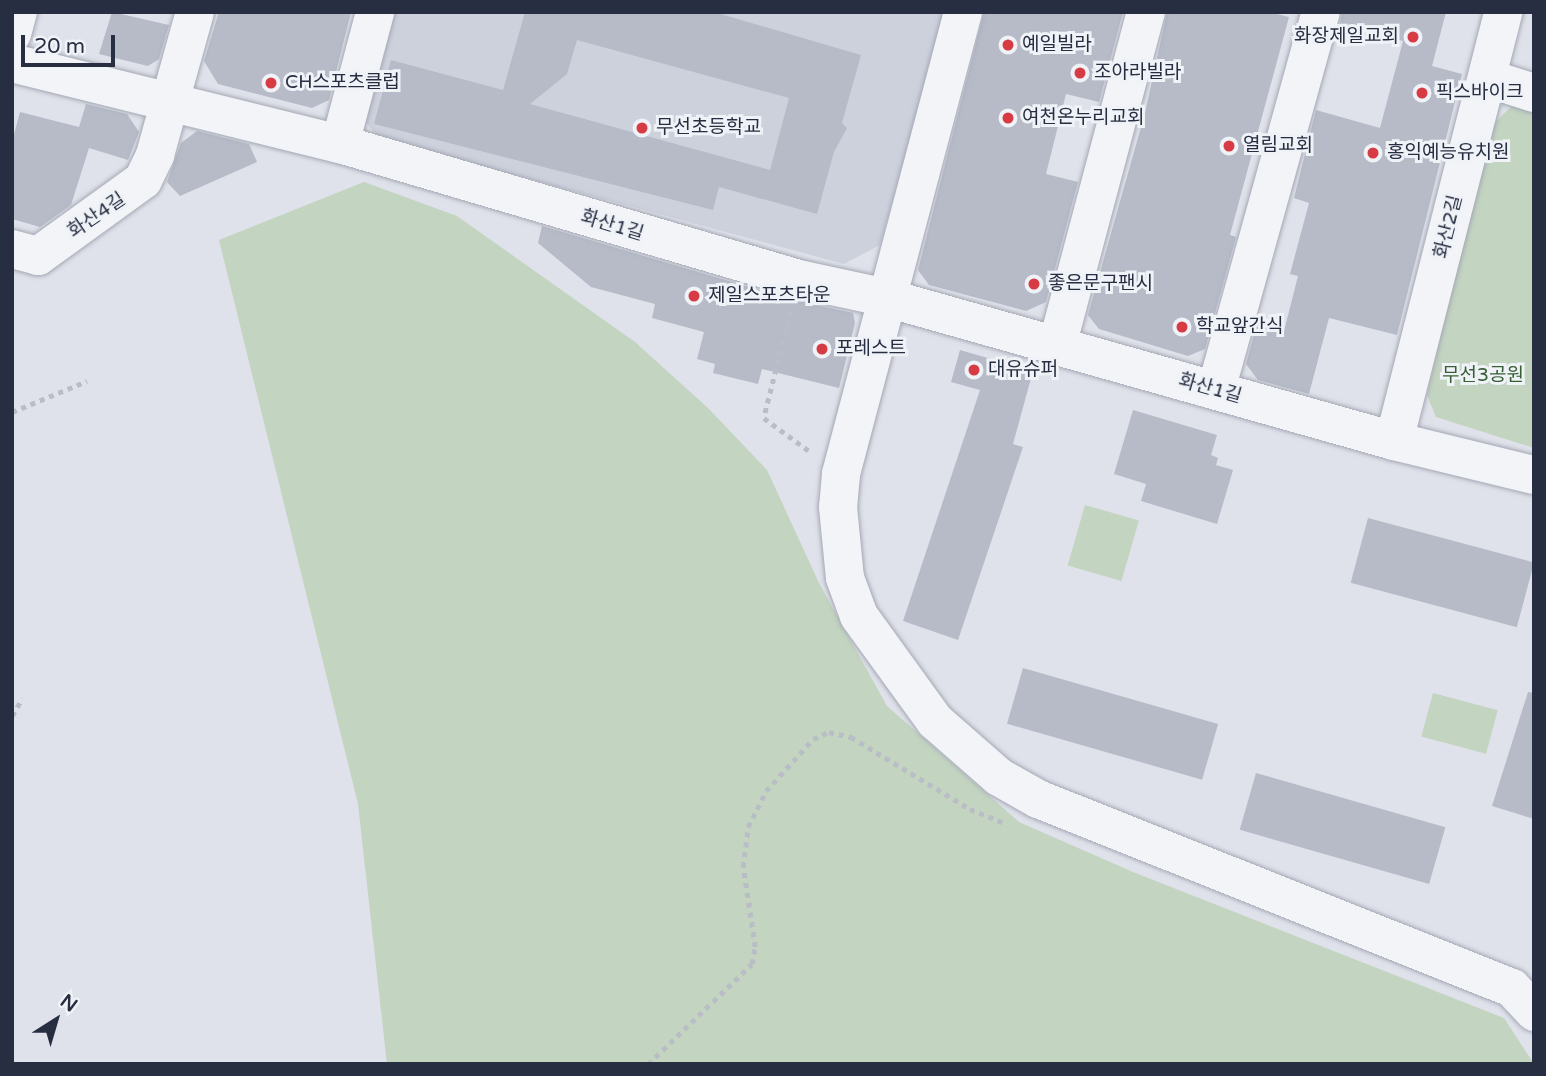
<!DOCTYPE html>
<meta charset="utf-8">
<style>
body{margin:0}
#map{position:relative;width:1546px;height:1076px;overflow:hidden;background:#dfe2ea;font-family:"Varela Round","Noto Sans KR",sans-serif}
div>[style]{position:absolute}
.built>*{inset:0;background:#cdd1dc}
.green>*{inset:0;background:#c3d4c0;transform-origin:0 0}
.building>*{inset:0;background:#b6bbc7;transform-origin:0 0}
.path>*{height:4.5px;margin-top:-2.25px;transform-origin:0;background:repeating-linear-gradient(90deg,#b9bdc5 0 5px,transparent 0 10px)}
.roads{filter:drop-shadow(0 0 2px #a4a8b4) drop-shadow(0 0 2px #a4a8b4)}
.minor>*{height:38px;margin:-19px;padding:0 19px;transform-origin:19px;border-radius:19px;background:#f2f4f8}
.dots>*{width:19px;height:19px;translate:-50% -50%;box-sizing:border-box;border:4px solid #eff2f7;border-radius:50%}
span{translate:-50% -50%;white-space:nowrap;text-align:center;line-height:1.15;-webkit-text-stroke:6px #eff2f7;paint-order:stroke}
.poi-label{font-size:19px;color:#272e42}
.right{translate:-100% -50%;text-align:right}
.left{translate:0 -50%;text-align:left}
.street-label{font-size:19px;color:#272e42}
.park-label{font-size:19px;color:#375f33}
.frame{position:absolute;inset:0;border:14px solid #272e42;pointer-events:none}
.north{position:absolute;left:21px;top:985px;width:70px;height:70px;-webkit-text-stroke:5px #eff2f7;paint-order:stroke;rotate:37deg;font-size:19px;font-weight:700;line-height:28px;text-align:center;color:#272e42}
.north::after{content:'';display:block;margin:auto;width:24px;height:32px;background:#272e42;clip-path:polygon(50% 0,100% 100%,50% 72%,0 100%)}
.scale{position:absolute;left:21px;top:35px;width:94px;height:32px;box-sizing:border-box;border:4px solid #272e42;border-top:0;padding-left:9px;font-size:21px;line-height:24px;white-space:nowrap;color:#272e42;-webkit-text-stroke:5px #eff2f7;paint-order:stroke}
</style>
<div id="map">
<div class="built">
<i style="clip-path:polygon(392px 12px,946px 12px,880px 245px,844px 264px,378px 138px,363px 118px)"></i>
</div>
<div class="green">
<i style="clip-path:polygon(1513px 105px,1534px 112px,1534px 448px,1436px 417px,1427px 395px,1488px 129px)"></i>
<i style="clip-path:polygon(364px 182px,457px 216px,635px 342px,708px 408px,767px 470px,819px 583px,887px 706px,1019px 822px,1133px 872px,1504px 1018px,1534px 1064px,387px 1064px,358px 804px,219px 240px)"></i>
<i style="left:1085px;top:505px;width:56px;height:63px;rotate:16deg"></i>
<i style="left:1433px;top:693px;width:67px;height:45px;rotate:15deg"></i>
</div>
<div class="building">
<i style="clip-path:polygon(112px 12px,169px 25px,159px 59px,148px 66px,99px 54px)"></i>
<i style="clip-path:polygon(219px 12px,351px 12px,329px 100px,312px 108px,218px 84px,204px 61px)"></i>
<i style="clip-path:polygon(evenodd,525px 12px,714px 12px,861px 55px,842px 123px,847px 128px,834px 152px,817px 214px,719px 187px,713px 210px,374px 124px,391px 60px,503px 90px,525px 12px,577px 40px,789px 98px,770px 170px,530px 104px,567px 74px,577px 40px)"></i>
<i style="clip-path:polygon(984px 12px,1123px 12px,1099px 102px,1066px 94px,1046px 174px,1078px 182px,1046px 302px,1026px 311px,929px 285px,918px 270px)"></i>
<i style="clip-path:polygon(1167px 12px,1269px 12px,1289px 17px,1230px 235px,1236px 237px,1205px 349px,1188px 356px,1099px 329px,1088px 315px,1145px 113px)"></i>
<i style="clip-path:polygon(1342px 12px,1446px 12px,1432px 66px,1462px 74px,1397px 335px,1329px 318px,1309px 394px,1258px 380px,1246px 364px,1257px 324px,1284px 331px,1298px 276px,1290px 274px,1309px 203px,1294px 198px,1316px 110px,1380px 128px,1403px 41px,1340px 24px)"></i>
<i style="clip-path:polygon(86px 104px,127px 114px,139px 132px,128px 160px,89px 148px,71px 205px,40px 227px,12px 219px,12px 142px,20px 112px,79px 127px)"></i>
<i style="clip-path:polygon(197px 131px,249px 144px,257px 162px,180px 196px,167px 182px,181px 143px)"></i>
<i style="clip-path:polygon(542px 226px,793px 300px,853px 313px,855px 323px,839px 388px,762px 369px,758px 384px,713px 373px,715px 364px,697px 359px,704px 332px,652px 318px,655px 304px,591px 287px,538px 243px)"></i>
<i style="clip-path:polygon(960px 350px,1033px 371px,1013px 444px,1023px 447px,958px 640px,903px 621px,980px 390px,951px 382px)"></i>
<i style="clip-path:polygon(1133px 410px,1217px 435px,1211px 455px,1218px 458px,1216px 465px,1233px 470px,1217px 524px,1141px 501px,1146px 484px,1114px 474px)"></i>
<i style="left:1368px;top:518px;width:172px;height:67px;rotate:15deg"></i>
<i style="left:1023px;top:668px;width:203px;height:58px;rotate:16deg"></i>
<i style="clip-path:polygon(1528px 692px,1534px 693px,1534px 819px,1492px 806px)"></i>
<i style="left:1256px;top:773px;width:197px;height:59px;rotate:16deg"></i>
</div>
<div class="path">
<i style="left:791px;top:311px;width:110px;rotate:104.2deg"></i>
<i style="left:764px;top:418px;width:59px;rotate:36.1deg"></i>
<i style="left:12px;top:412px;width:81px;rotate:-22.5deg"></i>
<i style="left:12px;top:716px;width:20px;rotate:-60deg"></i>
<i style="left:648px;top:1064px;width:144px;rotate:-43.9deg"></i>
<i style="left:752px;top:964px;width:17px;rotate:-80deg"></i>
<i style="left:755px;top:947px;width:81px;rotate:-98.5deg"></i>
<i style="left:743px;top:867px;width:40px;rotate:-82.9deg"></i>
<i style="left:748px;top:827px;width:40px;rotate:-63.4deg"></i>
<i style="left:766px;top:791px;width:70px;rotate:-47.9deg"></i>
<i style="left:813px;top:739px;width:17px;rotate:-24deg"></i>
<i style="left:829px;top:732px;width:23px;rotate:13deg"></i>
<i style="left:851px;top:737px;width:139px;rotate:31.2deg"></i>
<i style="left:970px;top:809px;width:35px;rotate:22deg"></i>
</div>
<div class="roads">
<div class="minor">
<i style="left:963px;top:12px;width:478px;rotate:104.8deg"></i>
<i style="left:841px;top:474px;width:33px;rotate:95deg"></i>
<i style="left:838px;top:507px;width:71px;rotate:84.4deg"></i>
<i style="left:845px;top:578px;width:40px;rotate:69.8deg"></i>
<i style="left:859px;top:616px;width:130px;rotate:54.1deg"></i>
<i style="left:935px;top:721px;width:85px;rotate:41.2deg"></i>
<i style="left:999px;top:777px;width:45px;rotate:29.4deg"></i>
<i style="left:1038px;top:799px;width:510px;rotate:21.74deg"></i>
<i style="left:1512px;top:988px;width:33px;rotate:47deg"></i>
<i style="left:12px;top:34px;width:23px;rotate:-75deg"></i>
<i style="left:12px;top:63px;width:338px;rotate:13.9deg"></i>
<i style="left:340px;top:144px;width:478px;rotate:16.4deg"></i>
<i style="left:799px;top:279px;width:90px;rotate:12.2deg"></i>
<i style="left:887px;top:298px;width:527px;rotate:15.75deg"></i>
<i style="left:1394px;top:441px;width:144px;rotate:13.7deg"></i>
<i style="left:1487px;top:78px;width:49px;rotate:17.7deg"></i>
<i style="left:340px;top:144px;width:137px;rotate:-75.1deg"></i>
<i style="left:12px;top:249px;width:27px;rotate:15deg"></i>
<i style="left:38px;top:256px;width:130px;rotate:-35.9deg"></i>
<i style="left:143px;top:180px;width:28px;rotate:-64deg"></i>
<i style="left:155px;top:155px;width:148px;rotate:-74.4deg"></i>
<i style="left:1057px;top:346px;width:346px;rotate:-75.1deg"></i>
<i style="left:1216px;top:390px;width:392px;rotate:-74.5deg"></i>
<i style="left:1394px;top:441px;width:443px;rotate:-75.7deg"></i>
</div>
</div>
<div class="dots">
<i style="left:1413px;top:37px;background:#d73c44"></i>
<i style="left:1008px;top:45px;background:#d73c44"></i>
<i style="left:1080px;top:73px;background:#d73c44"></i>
<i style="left:271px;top:83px;background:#d73c44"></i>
<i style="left:1422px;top:93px;background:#d73c44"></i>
<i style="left:1008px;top:118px;background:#d73c44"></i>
<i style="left:642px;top:128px;background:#d73c44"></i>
<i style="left:1229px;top:146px;background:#d73c44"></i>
<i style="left:1373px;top:153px;background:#d73c44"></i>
<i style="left:1034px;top:284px;background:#d73c44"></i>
<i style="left:694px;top:296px;background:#d73c44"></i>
<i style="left:1182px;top:327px;background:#d73c44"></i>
<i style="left:822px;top:349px;background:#d73c44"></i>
<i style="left:974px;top:370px;background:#d73c44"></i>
</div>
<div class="poi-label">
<span class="right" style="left:1399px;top:37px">화장제일교회</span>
<span class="left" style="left:1022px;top:45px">예일빌라</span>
<span class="left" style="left:1094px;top:73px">조아라빌라</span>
<span class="left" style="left:285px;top:83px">CH스포츠클럽</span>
<span class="left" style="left:1436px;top:93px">픽스바이크</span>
<span class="left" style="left:1022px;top:118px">여천온누리교회</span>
<span class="left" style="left:656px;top:128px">무선초등학교</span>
<span class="left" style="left:1243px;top:146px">열림교회</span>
<span class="left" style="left:1387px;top:153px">홍익예능유치원</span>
<span class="left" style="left:1048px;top:284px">좋은문구팬시</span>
<span class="left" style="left:708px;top:296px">제일스포츠타운</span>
<span class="left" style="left:1196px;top:327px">학교앞간식</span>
<span class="left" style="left:836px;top:349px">포레스트</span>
<span class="left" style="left:988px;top:370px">대유슈퍼</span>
</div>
<div class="street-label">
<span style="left:97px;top:216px;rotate:-34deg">화산4길</span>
<span style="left:612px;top:226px;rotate:17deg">화산1길</span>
<span style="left:1449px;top:227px;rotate:-76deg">화산2길</span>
<span style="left:1210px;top:389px;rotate:16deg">화산1길</span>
</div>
<div class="park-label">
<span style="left:1483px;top:376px">무선3공원</span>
</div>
<div class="frame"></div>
<div class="north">N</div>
<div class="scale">20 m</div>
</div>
